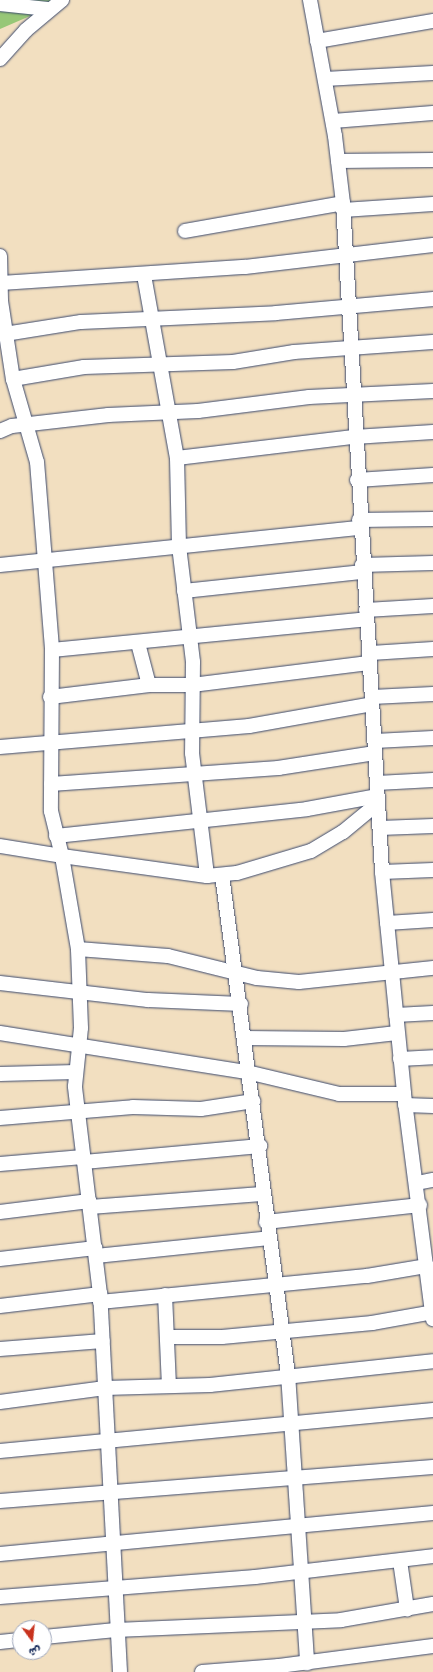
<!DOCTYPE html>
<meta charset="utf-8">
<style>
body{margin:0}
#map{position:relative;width:433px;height:1672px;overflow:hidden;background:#f2dfc0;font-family:"Shantell Sans","Playpen Sans Arabic",sans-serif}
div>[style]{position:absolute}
.green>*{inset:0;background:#97c777}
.roads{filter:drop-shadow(0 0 1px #3b496d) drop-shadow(0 0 1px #3b496d)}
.minor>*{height:14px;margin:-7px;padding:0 7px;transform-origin:7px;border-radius:7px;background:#fff}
span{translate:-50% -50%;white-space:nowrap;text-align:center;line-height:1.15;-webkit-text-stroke:3.5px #fff;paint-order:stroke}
.north{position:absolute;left:12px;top:1620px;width:40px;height:40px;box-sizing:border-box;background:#fff;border:1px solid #a4acbf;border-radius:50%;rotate:165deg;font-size:11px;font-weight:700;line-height:16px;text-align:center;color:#1b2f5e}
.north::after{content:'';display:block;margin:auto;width:14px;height:18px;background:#c8321e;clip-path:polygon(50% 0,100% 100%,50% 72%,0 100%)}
</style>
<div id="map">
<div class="green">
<i style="clip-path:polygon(0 0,67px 0,0 29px)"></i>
</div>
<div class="roads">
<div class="minor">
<i style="left:310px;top:0;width:138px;rotate:79.6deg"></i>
<i style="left:335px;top:136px;width:67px;rotate:83.2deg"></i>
<i style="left:343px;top:203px;width:670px;rotate:86.66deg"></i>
<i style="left:382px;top:872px;width:223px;rotate:84.3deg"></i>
<i style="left:404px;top:1094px;width:227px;rotate:82.7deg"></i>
<i style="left:0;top:4px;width:48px;rotate:5.9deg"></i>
<i style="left:317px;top:41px;width:118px;rotate:-9.8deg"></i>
<i style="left:0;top:59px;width:39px;rotate:-48deg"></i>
<i style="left:26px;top:30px;width:47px;rotate:-39.8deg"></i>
<i style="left:325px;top:79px;width:108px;rotate:-3.2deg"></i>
<i style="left:333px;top:121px;width:100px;rotate:-4.6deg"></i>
<i style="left:338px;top:161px;width:95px;rotate:-0.6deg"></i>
<i style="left:343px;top:210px;width:90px;rotate:-3.8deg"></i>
<i style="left:185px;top:231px;width:160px;rotate:-10deg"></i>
<i style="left:0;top:256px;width:45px;rotate:88.7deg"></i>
<i style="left:1px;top:301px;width:79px;rotate:81.3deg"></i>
<i style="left:13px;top:379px;width:86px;rotate:73.9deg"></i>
<i style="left:37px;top:462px;width:189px;rotate:85.4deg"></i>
<i style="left:52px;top:650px;width:161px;rotate:90.4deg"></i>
<i style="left:51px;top:811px;width:46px;rotate:76.3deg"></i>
<i style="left:144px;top:275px;width:186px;rotate:79.8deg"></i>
<i style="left:177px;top:458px;width:88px;rotate:88.7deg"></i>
<i style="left:179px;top:546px;width:117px;rotate:83.1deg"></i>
<i style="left:193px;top:662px;width:91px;rotate:90.6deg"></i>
<i style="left:192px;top:753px;width:124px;rotate:83deg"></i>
<i style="left:1px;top:283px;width:245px;rotate:-3.8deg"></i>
<i style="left:245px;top:267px;width:189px;rotate:-6.7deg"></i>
<i style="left:5px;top:334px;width:77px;rotate:-9deg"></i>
<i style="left:81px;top:322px;width:195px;rotate:-2.6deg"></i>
<i style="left:276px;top:313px;width:158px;rotate:-5.1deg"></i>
<i style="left:13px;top:379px;width:72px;rotate:-9.6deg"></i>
<i style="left:84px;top:367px;width:149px;rotate:-1.9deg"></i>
<i style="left:233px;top:362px;width:62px;rotate:-9.3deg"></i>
<i style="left:294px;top:352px;width:139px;rotate:-4.1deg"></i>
<i style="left:0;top:431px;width:13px;rotate:-23deg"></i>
<i style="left:12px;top:426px;width:97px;rotate:-6.5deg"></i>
<i style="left:108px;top:415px;width:90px;rotate:-2.5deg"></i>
<i style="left:198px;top:411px;width:112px;rotate:-7.2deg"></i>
<i style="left:309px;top:397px;width:124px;rotate:-2.8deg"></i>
<i style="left:177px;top:458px;width:178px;rotate:-6.8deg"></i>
<i style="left:354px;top:437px;width:79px;rotate:-3.6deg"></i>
<i style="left:357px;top:480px;width:76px;rotate:-3.8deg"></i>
<i style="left:359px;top:520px;width:74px;rotate:-0.8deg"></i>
<i style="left:0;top:565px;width:362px;rotate:-5.9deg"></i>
<i style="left:362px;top:565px;width:71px;rotate:-1.6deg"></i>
<i style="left:184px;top:591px;width:180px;rotate:-6.1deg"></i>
<i style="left:366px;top:610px;width:67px;rotate:-3.4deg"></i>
<i style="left:52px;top:650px;width:316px;rotate:-5.6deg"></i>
<i style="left:371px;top:653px;width:62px;rotate:-3.7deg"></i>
<i style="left:149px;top:685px;width:43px"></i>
<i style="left:192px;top:685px;width:178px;rotate:-7.1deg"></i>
<i style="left:50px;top:697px;width:100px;rotate:-6.9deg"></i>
<i style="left:149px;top:685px;width:43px;rotate:-104.7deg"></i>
<i style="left:372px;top:697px;width:61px;rotate:-2.8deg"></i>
<i style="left:375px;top:741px;width:58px;rotate:-3deg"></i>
<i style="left:0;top:747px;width:250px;rotate:-4.8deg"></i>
<i style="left:249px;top:726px;width:125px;rotate:-10.1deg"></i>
<i style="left:377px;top:783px;width:56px;rotate:-3.1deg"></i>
<i style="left:51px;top:784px;width:228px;rotate:-4deg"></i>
<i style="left:278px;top:768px;width:98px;rotate:-8.8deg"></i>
<i style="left:380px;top:828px;width:53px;rotate:-2.2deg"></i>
<i style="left:56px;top:836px;width:252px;rotate:-6.1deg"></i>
<i style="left:307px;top:809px;width:72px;rotate:-10.4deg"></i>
<i style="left:0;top:846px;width:63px;rotate:9.2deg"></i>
<i style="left:382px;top:872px;width:51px;rotate:-2.2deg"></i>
<i style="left:222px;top:875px;width:503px;rotate:82.47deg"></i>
<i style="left:288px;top:1374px;width:290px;rotate:86.2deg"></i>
<i style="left:387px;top:923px;width:46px;rotate:-3.7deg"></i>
<i style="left:78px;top:949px;width:90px;rotate:4.4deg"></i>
<i style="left:168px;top:956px;width:92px;rotate:13.9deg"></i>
<i style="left:257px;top:978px;width:42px;rotate:5.4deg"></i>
<i style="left:299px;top:982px;width:135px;rotate:-6deg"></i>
<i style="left:0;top:983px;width:149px;rotate:6.6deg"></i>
<i style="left:148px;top:1000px;width:93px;rotate:2.5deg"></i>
<i style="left:396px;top:1015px;width:37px;rotate:-3deg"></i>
<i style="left:0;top:1033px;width:250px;rotate:9deg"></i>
<i style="left:247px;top:1072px;width:95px;rotate:13.4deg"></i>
<i style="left:339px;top:1094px;width:65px"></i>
<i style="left:244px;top:1038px;width:100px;rotate:0.6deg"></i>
<i style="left:344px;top:1039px;width:53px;rotate:-6.5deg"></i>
<i style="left:400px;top:1059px;width:33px;rotate:-3deg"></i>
<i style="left:0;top:1074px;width:76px;rotate:-1.5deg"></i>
<i style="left:405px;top:1105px;width:28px;rotate:2deg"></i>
<i style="left:0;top:1118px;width:133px;rotate:-4.7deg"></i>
<i style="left:133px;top:1107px;width:68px;rotate:1.7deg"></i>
<i style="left:201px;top:1109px;width:53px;rotate:-8.7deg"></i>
<i style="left:84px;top:1162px;width:177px;rotate:-5.2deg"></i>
<i style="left:0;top:1164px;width:83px;rotate:-4.8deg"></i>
<i style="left:417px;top:1183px;width:16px;rotate:-11deg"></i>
<i style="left:90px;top:1207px;width:172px;rotate:-4.3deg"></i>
<i style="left:0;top:1212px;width:90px;rotate:-7deg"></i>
<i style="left:266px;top:1222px;width:155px;rotate:-6.3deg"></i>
<i style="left:96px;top:1256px;width:174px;rotate:-5.9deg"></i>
<i style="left:0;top:1259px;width:96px;rotate:-6.6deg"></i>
<i style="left:165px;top:1295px;width:90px;rotate:87.5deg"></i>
<i style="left:100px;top:1302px;width:268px;rotate:-5.6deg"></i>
<i style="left:367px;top:1276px;width:61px;rotate:-9.5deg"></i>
<i style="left:0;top:1306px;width:101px;rotate:-6.8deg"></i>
<i style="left:168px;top:1337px;width:54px"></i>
<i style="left:222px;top:1337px;width:151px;rotate:-5.3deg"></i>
<i style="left:372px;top:1323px;width:62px;rotate:-10.2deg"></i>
<i style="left:0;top:1349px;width:103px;rotate:-4.4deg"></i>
<i style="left:0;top:1402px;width:106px;rotate:-7.6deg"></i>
<i style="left:105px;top:1388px;width:105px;rotate:-1.6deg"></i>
<i style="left:210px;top:1385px;width:224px;rotate:-6.1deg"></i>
<i style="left:0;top:1451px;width:435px;rotate:-5.4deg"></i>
<i style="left:0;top:1501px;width:434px;rotate:-4.5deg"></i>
<i style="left:0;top:1554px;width:435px;rotate:-5.4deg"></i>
<i style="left:400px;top:1561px;width:49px;rotate:81.7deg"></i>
<i style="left:0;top:1597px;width:256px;rotate:-4.5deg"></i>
<i style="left:255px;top:1577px;width:179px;rotate:-6.7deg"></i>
<i style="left:44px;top:1637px;width:72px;rotate:-5.6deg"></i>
<i style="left:116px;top:1630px;width:225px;rotate:-2.5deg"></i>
<i style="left:341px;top:1620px;width:93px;rotate:-9.9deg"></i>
<i style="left:0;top:1642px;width:20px;rotate:-6deg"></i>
<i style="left:120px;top:1672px;width:379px;rotate:-93deg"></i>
<i style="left:100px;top:1294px;width:209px;rotate:-96.9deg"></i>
<i style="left:75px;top:1086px;width:58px;rotate:-84.1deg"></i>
<i style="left:81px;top:1028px;width:79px;rotate:-92.2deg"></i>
<i style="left:78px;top:949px;width:94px;rotate:-99.8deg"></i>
<i style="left:62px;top:856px;width:146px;rotate:7.9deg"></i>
<i style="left:207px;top:876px;width:30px;rotate:-6deg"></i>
<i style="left:237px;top:873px;width:77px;rotate:-16.6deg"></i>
<i style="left:311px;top:851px;width:37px;rotate:-31deg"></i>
<i style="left:343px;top:832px;width:45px;rotate:-39.6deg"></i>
<i style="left:202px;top:1672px;width:77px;rotate:-4.5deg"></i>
<i style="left:280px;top:1672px;width:6px;rotate:-99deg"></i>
<i style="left:279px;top:1666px;width:155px;rotate:-7.4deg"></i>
</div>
</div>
<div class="north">ش</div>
</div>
